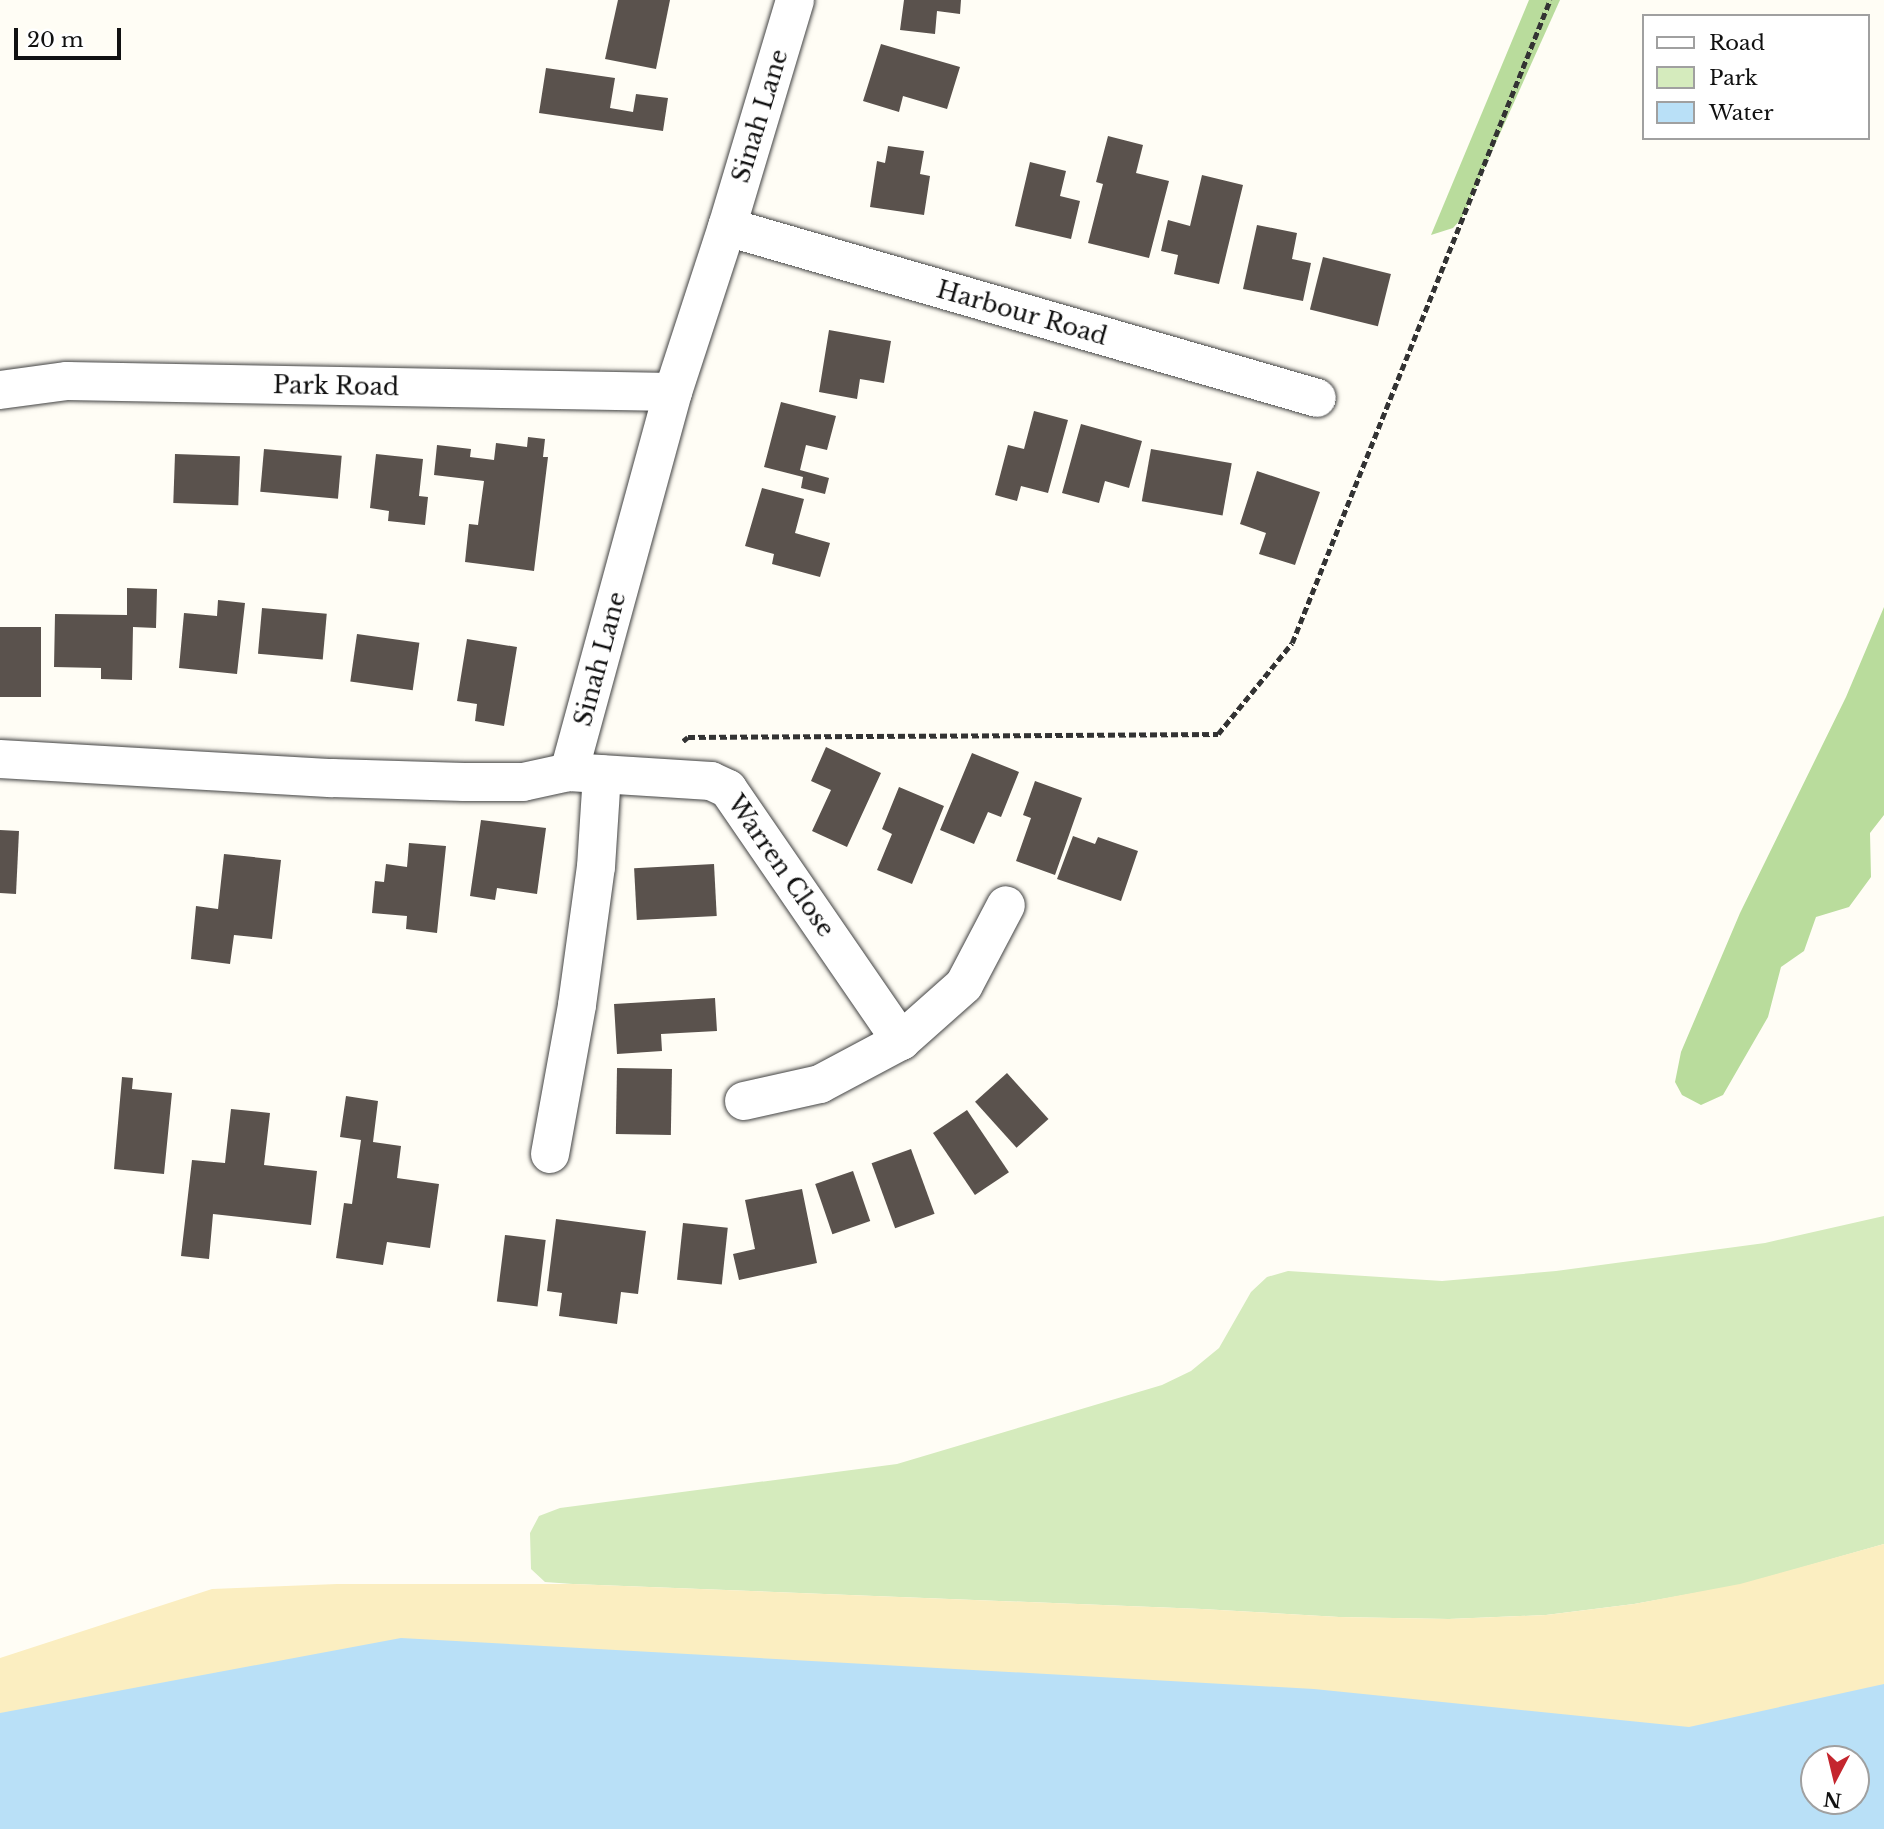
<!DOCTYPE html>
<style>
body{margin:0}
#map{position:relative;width:1884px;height:1829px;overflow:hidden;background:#fffdf5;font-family:"Libre Baskerville",serif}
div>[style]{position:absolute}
.green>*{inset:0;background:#d5ebbd}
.forest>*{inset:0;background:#b9dc9c}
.sand>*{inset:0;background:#fbeec1}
.water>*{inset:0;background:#b9e0f7}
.building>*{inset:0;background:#5a524d;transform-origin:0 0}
.path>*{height:4.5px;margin-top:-2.25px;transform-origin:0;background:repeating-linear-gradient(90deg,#333 0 7px,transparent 0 10.5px)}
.roads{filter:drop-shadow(0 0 2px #444) drop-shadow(0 0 2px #444)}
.minor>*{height:38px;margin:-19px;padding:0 19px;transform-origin:19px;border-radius:19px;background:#fff}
span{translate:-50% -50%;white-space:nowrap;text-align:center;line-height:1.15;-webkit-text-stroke:7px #fff;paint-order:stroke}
.street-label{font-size:24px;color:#111}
.legend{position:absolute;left:1642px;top:14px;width:228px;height:126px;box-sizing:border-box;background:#fff;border:2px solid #a0a0a0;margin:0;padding:9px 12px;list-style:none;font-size:21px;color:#111}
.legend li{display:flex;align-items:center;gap:14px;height:35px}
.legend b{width:35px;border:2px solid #a0a0a0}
.north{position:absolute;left:1800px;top:1745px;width:70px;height:70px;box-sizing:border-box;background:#fff;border:2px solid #a0a0a0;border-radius:50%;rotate:187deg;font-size:19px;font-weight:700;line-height:28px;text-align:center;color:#111}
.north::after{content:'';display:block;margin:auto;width:24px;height:32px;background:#c4262e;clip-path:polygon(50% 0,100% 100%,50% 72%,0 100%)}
.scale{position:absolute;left:14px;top:28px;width:107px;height:32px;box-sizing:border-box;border:4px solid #111;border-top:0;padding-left:9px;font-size:21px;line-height:24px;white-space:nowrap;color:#111;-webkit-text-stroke:5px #fff;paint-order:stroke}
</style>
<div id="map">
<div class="green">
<i style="clip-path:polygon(1884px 1216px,1884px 1544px,1740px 1585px,1634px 1604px,1546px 1615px,1449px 1619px,1339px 1617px,1202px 1609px,573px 1584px,545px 1582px,531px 1569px,530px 1533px,539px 1516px,560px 1508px,897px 1464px,1162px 1385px,1191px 1371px,1219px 1348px,1251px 1292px,1267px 1277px,1288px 1271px,1442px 1281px,1556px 1271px,1765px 1243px)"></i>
</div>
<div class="forest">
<i style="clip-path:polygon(1529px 0,1560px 0,1462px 218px,1453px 228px,1431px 235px)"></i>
<i style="clip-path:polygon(1884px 607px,1884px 815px,1870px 833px,1871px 877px,1849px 907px,1816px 917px,1804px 951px,1781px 967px,1768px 1017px,1723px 1095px,1701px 1105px,1682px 1095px,1675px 1082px,1681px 1052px,1740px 913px,1846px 697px)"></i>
</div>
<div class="sand">
<i style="clip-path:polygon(evenodd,1884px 1544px,1884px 1821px,1871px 1829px,0 1829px,0 1658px,212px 1589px,337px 1584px,573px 1584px,1202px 1609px,1339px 1617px,1449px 1619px,1546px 1615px,1634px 1604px,1740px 1584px,1884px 1544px,1814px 1759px,1856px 1759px,1856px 1801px,1814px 1801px,1814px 1759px)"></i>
</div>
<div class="water">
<i style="clip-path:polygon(evenodd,401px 1638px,1314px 1689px,1689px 1727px,1884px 1684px,1884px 1829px,0 1829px,0 1713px,401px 1638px,1814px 1759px,1856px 1759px,1856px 1801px,1814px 1801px,1814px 1759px)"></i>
</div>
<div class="building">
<i style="clip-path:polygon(618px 0,670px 0,656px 69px,605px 59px)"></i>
<i style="clip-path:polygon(904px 0,961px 0,960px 14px,937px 11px,935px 34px,900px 30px)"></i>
<i style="clip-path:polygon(881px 44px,960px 67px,947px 109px,903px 96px,899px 112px,863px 101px)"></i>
<i style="clip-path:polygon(546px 68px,615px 78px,610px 108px,633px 112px,636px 94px,668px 98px,663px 131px,539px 113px)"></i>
<i style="clip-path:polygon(1108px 136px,1143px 145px,1136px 173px,1169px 181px,1149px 258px,1088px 243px,1103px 184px,1096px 182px)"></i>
<i style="clip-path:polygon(888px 146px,924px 151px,920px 174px,930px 176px,924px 215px,870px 207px,877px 161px,885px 163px)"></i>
<i style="clip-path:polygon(1030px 162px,1066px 171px,1060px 196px,1080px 201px,1071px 239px,1015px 226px)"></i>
<i style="clip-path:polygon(1202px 175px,1243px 185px,1219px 284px,1174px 274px,1178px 255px,1161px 251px,1168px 220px,1190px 226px)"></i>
<i style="clip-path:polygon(1257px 225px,1297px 233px,1292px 259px,1311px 263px,1303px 301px,1243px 289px)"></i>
<i style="left:1323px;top:257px;width:70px;height:54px;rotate:14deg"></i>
<i style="clip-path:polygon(829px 330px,891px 341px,884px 383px,860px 379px,857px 399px,819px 392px)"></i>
<i style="clip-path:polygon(781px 402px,836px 416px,827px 450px,806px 445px,800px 470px,829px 478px,825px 494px,801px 488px,803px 477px,764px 467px)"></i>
<i style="clip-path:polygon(1034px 411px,1068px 420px,1048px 493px,1021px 486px,1017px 501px,995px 495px,1008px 445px,1024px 449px)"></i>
<i style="clip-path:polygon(1081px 424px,1142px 441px,1129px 488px,1105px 481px,1099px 503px,1062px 493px)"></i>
<i style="clip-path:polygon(528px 437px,545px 439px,543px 457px,548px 457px,534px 571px,465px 562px,469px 524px,478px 525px,484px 481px,434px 475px,437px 445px,471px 449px,470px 457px,494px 460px,496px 443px,527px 447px)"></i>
<i style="left:264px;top:449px;width:78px;height:43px;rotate:5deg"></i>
<i style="left:1151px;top:449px;width:82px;height:53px;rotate:10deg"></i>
<i style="left:175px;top:454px;width:65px;height:49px;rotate:2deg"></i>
<i style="clip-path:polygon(376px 454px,423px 459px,419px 496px,428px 497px,425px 525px,388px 521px,389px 511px,370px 508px)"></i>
<i style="clip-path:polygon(1257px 471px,1320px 492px,1295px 565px,1259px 554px,1266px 533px,1240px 524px)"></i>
<i style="clip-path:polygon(762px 488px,804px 499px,795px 533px,830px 543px,820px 577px,772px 564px,774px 554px,745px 546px)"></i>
<i style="clip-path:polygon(127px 588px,157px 589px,156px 628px,133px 627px,132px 680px,101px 679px,101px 668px,54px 667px,55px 614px,127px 615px)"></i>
<i style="clip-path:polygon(218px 600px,245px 603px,237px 674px,179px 668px,184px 613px,217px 616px)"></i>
<i style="left:262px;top:608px;width:65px;height:46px;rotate:5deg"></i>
<i style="left:0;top:627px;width:41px;height:70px"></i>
<i style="left:357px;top:634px;width:63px;height:48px;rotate:8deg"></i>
<i style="clip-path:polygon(467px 639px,517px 647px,504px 726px,475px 721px,477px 704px,457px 701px)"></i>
<i style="clip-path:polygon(826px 747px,881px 773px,847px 847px,812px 831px,831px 790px,811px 781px)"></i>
<i style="clip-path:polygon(972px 753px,1019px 772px,1001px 817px,988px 812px,974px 844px,940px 830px)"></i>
<i style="clip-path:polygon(1035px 781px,1082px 798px,1055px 875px,1016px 861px,1031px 818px,1023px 815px)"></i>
<i style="clip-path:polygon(899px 787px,944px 806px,912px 884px,877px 870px,892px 834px,882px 829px)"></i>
<i style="clip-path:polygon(481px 820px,546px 828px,537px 894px,497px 888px,495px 900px,470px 896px)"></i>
<i style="clip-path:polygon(0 830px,19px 831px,16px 894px,0 893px)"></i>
<i style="clip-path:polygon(1073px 836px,1095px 844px,1098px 837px,1138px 851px,1121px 901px,1057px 879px)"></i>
<i style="clip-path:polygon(409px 843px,446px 846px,437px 933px,406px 929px,407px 916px,372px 913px,375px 881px,384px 882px,386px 864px,407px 867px)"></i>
<i style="clip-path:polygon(224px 854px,281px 860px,272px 939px,234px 935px,230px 964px,191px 959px,196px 906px,218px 909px)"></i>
<i style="left:714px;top:864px;width:52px;height:80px;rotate:87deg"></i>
<i style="clip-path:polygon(715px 998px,717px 1031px,661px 1034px,662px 1051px,617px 1054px,614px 1004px)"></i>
<i style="left:617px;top:1068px;width:55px;height:66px;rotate:1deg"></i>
<i style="left:1007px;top:1073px;width:62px;height:43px;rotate:48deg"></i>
<i style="clip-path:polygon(122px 1077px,133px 1078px,132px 1089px,172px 1093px,164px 1174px,114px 1169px)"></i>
<i style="clip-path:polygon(346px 1096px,378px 1101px,373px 1142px,401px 1146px,397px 1178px,439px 1184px,430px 1248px,387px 1242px,383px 1265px,336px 1258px,344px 1203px,352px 1204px,361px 1140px,340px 1137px)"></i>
<i style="clip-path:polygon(231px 1109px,270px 1113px,264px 1165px,317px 1171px,311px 1225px,213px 1214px,209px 1259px,181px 1256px,192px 1160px,225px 1163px)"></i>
<i style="left:967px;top:1110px;width:75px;height:41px;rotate:56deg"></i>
<i style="left:911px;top:1149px;width:69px;height:42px;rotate:70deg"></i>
<i style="left:853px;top:1171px;width:53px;height:40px;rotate:71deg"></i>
<i style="clip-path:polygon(802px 1189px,817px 1263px,739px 1280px,733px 1254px,755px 1249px,745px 1200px)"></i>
<i style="clip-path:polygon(556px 1219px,646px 1231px,638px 1294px,621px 1292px,617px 1324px,559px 1316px,562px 1293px,547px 1291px)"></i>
<i style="left:683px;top:1223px;width:45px;height:57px;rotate:6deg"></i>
<i style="left:505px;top:1235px;width:41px;height:67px;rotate:7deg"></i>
</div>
<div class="path">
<i style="left:683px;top:741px;width:6px;rotate:-39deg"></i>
<i style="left:688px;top:737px;width:530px;rotate:-0.32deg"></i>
<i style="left:1218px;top:734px;width:117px;rotate:-50.9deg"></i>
<i style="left:1292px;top:643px;width:693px;rotate:-68.14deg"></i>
</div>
<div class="roads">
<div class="minor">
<i style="left:727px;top:227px;width:614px;rotate:16.16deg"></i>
<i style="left:0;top:390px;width:68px;rotate:-7.7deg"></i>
<i style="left:67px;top:381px;width:606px;rotate:1.04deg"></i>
<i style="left:0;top:759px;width:333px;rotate:3.3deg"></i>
<i style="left:332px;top:778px;width:132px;rotate:1.7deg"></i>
<i style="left:464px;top:782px;width:59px"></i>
<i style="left:523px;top:782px;width:47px;rotate:-12.3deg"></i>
<i style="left:569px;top:772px;width:142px;rotate:3.6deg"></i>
<i style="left:711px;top:781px;width:19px;rotate:25deg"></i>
<i style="left:728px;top:789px;width:306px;rotate:55.5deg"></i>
<i style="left:569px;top:772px;width:394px;rotate:-74.7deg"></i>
<i style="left:673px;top:392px;width:174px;rotate:-71.9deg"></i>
<i style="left:727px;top:227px;width:237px;rotate:-73.3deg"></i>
<i style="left:744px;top:1101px;width:78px;rotate:-12.6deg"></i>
<i style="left:820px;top:1084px;width:92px;rotate:-28deg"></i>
<i style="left:901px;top:1041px;width:84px;rotate:-41.6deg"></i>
<i style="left:964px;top:985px;width:90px;rotate:-62.3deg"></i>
<i style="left:550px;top:1154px;width:151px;rotate:-79.7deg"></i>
<i style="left:577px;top:1005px;width:139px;rotate:-82.2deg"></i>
<i style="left:596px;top:867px;width:93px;rotate:-86.3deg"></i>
</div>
</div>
<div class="street-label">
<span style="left:760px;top:116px;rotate:-73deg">Sinah Lane</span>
<span style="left:1022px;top:313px;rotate:16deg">Harbour Road</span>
<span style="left:336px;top:386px;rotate:1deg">Park Road</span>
<span style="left:600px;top:659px;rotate:-75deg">Sinah Lane</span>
<span style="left:781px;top:866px;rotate:55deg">Warren Close</span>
</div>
<ul class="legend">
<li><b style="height:9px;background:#fff"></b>Road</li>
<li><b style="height:19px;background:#d5ebbd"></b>Park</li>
<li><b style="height:19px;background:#b9e0f7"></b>Water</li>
</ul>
<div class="north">N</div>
<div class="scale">20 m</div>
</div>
